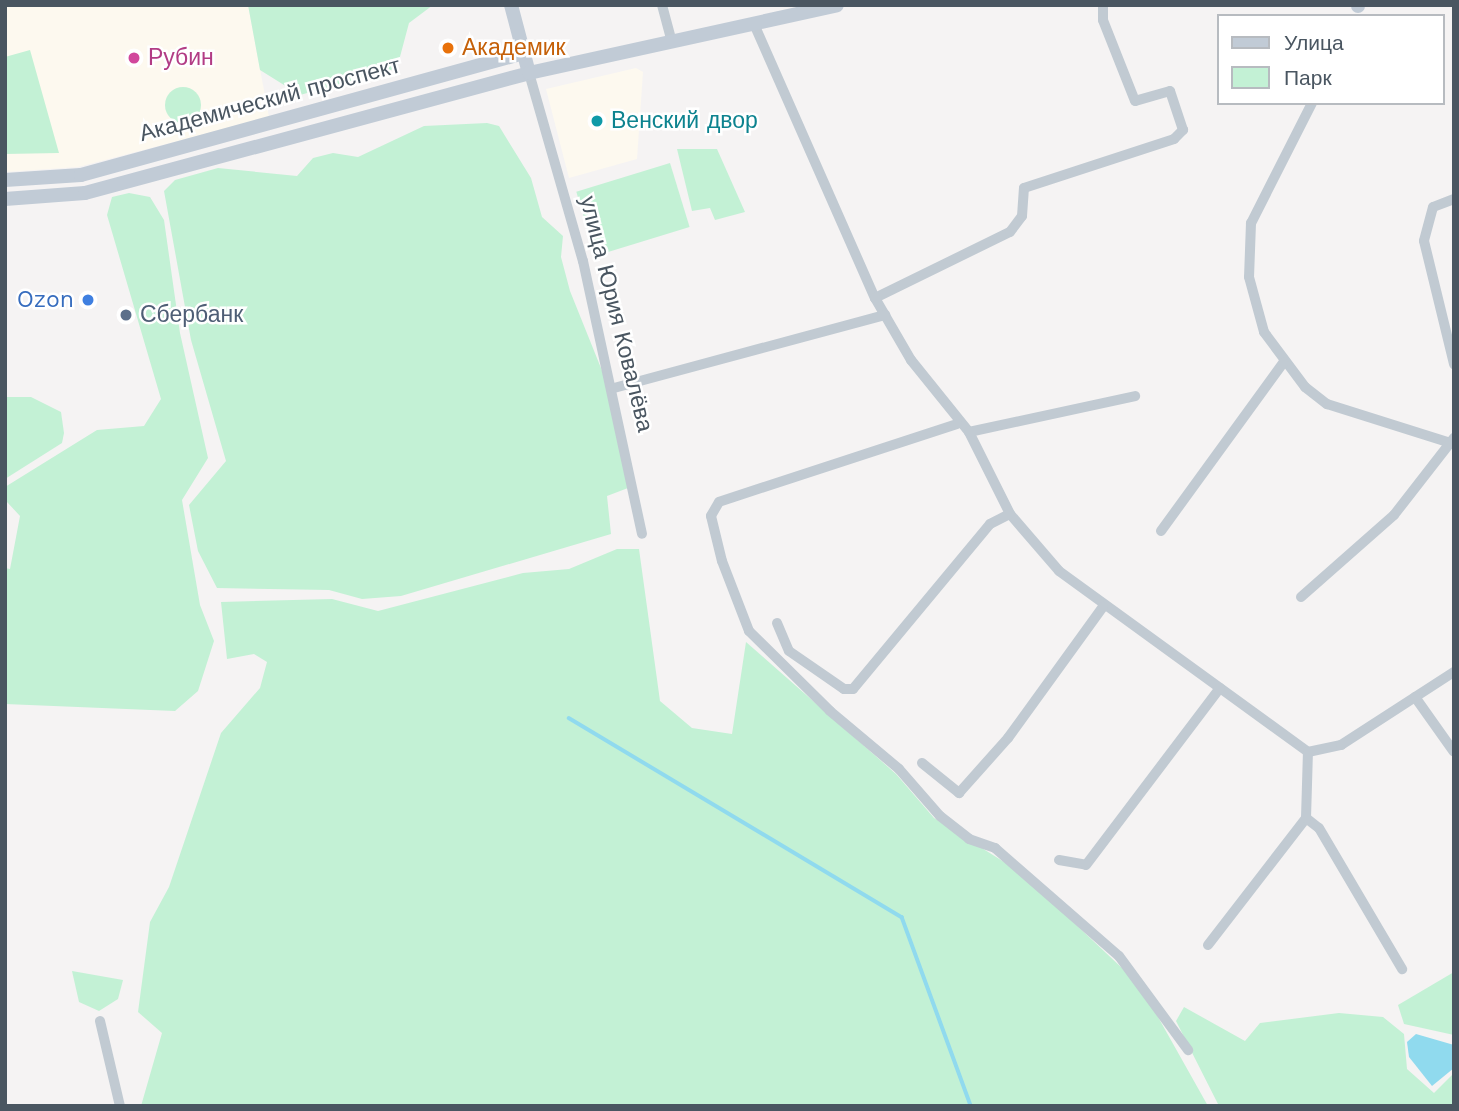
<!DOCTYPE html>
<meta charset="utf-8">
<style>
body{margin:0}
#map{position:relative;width:1459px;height:1111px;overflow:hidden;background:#f5f3f3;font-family:"Work Sans",sans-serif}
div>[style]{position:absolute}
.commercial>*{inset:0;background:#fdf9ef}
.green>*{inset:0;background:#c3f1d5;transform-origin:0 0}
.round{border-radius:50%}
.water>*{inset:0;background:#90daee}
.stream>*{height:3.5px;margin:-1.75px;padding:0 1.75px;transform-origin:1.75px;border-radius:1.75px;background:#90daee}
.street>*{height:10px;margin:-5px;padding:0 5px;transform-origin:5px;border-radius:5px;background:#c1cad2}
.secondary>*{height:14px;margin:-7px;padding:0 7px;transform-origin:7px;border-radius:7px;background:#c1cbd6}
.dots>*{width:19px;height:19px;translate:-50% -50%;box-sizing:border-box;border:4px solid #fff;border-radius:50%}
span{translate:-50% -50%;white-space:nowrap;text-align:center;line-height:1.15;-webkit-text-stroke:5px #fff;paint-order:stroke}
.food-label{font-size:23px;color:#c56008}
.left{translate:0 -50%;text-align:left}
.hotel-label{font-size:23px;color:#b23c85}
.street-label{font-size:23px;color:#4a5661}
.culture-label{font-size:23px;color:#0d838f}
.shop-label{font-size:23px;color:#366cbe}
.right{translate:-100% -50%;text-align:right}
.service-label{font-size:23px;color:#4e5e75}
.frame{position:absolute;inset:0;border:7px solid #4a5661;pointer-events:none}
.legend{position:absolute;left:1217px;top:14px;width:228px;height:91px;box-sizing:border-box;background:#fff;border:2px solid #b7bbc0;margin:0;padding:9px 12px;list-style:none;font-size:21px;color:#4a5661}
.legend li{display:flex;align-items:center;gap:14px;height:35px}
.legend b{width:35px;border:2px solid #b7bbc0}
</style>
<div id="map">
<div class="commercial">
<i style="clip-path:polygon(5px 5px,248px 5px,269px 117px,78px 167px,5px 172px)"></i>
<i style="clip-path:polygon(636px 68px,643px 72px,637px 159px,569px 178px,546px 89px)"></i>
</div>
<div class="green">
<i style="clip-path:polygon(248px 5px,433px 5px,409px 23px,397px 68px,300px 95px,260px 70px)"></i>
<i style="clip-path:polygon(30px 50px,59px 153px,5px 154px,5px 57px)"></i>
<i class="round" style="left:165px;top:87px;width:36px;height:36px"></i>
<i style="clip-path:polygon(487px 123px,499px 126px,531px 178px,542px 217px,563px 236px,561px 257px,570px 291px,611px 393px,628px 488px,607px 496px,611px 534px,401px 596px,362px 599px,329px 590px,217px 588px,198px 551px,189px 505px,226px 461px,191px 340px,164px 191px,175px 180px,218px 168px,297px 176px,313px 158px,333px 153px,358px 157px,424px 126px)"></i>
<i style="clip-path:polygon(677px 149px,717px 149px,745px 212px,715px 220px,710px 208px,692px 211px)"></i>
<i style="left:670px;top:163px;width:67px;height:98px;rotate:73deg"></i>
<i style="clip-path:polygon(129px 193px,150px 197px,164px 220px,180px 333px,208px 458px,182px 500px,200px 605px,214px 641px,198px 691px,175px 711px,5px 704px,5px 568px,10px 569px,20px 516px,7px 502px,5px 487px,97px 430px,144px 426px,161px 399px,107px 215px,112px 197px)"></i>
<i style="clip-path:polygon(5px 397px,31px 397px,61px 412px,64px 433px,62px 443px,5px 479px)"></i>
<i style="clip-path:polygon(617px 549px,639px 549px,660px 701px,692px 728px,732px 734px,746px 642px,896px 774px,934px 818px,1020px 872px,1140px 985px,1208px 1106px,141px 1106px,162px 1033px,138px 1012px,150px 922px,169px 887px,221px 733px,260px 688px,267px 662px,254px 654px,227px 659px,221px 602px,332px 599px,378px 611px,523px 573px,569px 569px)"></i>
<i style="clip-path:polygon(72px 971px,123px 980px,118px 999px,99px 1011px,79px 1002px)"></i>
<i style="clip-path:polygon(1454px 972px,1454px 1035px,1404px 1024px,1398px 1005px)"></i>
<i style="clip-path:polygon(1184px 1007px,1245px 1041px,1260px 1023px,1339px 1013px,1383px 1017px,1404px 1034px,1407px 1069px,1434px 1093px,1454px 1073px,1454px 1106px,1219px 1106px,1176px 1021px)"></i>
</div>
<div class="water">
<i style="clip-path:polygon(1416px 1034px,1454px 1045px,1454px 1068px,1432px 1086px,1409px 1057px,1407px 1042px)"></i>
</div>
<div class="stream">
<i style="left:569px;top:718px;width:388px;rotate:30.9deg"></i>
<i style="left:902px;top:917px;width:201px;rotate:69.9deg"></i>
</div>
<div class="street">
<i style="left:662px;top:5px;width:38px;rotate:75deg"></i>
<i style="left:754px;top:24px;width:300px;rotate:66.2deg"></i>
<i style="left:875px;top:298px;width:72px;rotate:59.9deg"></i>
<i style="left:911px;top:360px;width:92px;rotate:51.1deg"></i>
<i style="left:969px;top:432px;width:92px;rotate:63.4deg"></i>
<i style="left:1010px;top:514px;width:75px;rotate:49.3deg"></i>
<i style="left:1059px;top:571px;width:308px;rotate:36deg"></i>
<i style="left:1308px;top:752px;width:34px;rotate:-12deg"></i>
<i style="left:1341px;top:745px;width:135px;rotate:-32.9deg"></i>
<i style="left:529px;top:73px;width:196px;rotate:74deg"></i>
<i style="left:583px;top:261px;width:279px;rotate:77.8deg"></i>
<i style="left:1312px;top:103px;width:135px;rotate:116.9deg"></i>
<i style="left:1251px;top:223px;width:54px;rotate:92.1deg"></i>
<i style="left:1249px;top:277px;width:57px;rotate:74.7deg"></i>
<i style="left:1264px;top:332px;width:69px;rotate:53.3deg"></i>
<i style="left:1305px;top:387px;width:28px;rotate:38deg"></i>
<i style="left:1327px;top:404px;width:133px;rotate:17.5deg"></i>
<i style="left:1454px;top:199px;width:22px;rotate:159deg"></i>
<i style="left:1433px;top:207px;width:35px;rotate:105deg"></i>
<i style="left:1424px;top:241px;width:127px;rotate:76.3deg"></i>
<i style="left:875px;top:298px;width:150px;rotate:-26.1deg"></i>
<i style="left:1010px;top:232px;width:20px;rotate:-53deg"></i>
<i style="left:1022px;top:216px;width:28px;rotate:-86deg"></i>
<i style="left:1024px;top:188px;width:158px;rotate:-18.1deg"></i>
<i style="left:1174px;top:139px;width:13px;rotate:-45deg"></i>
<i style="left:1183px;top:130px;width:41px;rotate:-108.4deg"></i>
<i style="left:1170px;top:91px;width:36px;rotate:164deg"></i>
<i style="left:1135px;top:101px;width:87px;rotate:-111.6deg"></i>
<i style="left:1103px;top:20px;width:15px;rotate:-90deg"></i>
<i style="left:614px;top:388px;width:281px;rotate:-15.1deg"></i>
<i style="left:957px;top:424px;width:250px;rotate:161.9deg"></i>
<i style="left:719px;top:502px;width:16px;rotate:120deg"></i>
<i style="left:711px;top:516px;width:46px;rotate:76.3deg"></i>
<i style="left:722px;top:561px;width:75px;rotate:68.9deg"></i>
<i style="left:749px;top:631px;width:114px;rotate:44.6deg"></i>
<i style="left:830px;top:711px;width:90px;rotate:40deg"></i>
<i style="left:899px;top:769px;width:62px;rotate:48.9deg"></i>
<i style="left:940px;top:816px;width:37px;rotate:38deg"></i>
<i style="left:969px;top:839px;width:28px;rotate:19deg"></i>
<i style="left:995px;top:848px;width:164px;rotate:41.1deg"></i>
<i style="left:1119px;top:956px;width:117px;rotate:53.7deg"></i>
<i style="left:969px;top:432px;width:170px;rotate:-12.2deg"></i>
<i style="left:1161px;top:531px;width:208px;rotate:-54deg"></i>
<i style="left:1301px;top:597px;width:124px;rotate:-41.4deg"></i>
<i style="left:1394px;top:515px;width:98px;rotate:-52.1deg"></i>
<i style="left:777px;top:623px;width:30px;rotate:67deg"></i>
<i style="left:789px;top:651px;width:67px;rotate:34.6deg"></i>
<i style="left:844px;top:689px;width:9px"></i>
<i style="left:853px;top:689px;width:214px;rotate:-50.3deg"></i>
<i style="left:990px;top:524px;width:22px;rotate:-27deg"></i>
<i style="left:1415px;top:697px;width:67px;rotate:54.7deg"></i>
<i style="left:922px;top:763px;width:48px;rotate:39deg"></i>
<i style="left:959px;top:793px;width:74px;rotate:-48.3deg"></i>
<i style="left:1008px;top:738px;width:162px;rotate:-54.1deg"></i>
<i style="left:1306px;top:818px;width:16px;rotate:38deg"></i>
<i style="left:1319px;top:828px;width:164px;rotate:59.5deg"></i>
<i style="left:1059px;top:860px;width:27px;rotate:10deg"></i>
<i style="left:1086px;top:865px;width:222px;rotate:-52.9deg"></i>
<i style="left:1208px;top:945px;width:160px;rotate:-52.3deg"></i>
<i style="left:1306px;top:818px;width:66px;rotate:-88.3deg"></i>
<i style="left:100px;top:1021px;width:87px;rotate:76.8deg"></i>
</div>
<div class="secondary">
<i style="left:511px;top:5px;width:70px;rotate:75.2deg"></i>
<i style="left:1358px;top:5px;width:1px;rotate:90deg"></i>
<i style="left:5px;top:180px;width:76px;rotate:-3.8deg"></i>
<i style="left:81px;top:175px;width:459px;rotate:-15.4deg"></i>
<i style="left:5px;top:199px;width:80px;rotate:-4.3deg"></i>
<i style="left:85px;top:193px;width:460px;rotate:-15.1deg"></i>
<i style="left:529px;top:73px;width:315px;rotate:-12.4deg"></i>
</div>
<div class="dots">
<i style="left:448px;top:48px;background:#e8710a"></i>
<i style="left:134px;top:58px;background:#d1479c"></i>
<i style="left:597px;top:121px;background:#0f9aa8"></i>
<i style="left:88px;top:300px;background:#3f7fe0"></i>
<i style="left:126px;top:315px;background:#5c6f8a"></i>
</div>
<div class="food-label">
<span class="left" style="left:462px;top:48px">Академик</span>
</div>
<div class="hotel-label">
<span class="left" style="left:148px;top:58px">Рубин</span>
</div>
<div class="street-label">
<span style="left:270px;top:100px;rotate:-15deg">Академический проспект</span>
<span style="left:616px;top:314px;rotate:76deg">улица Юрия Ковалёва</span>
</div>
<div class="culture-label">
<span class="left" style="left:611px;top:121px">Венский двор</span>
</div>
<div class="shop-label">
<span class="right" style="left:74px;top:300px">Ozon</span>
</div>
<div class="service-label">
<span class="left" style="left:140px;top:315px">Сбербанк</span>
</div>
<div class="frame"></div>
<ul class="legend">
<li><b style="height:9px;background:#c1cbd6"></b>Улица</li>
<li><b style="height:19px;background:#c3f1d5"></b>Парк</li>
</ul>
</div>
